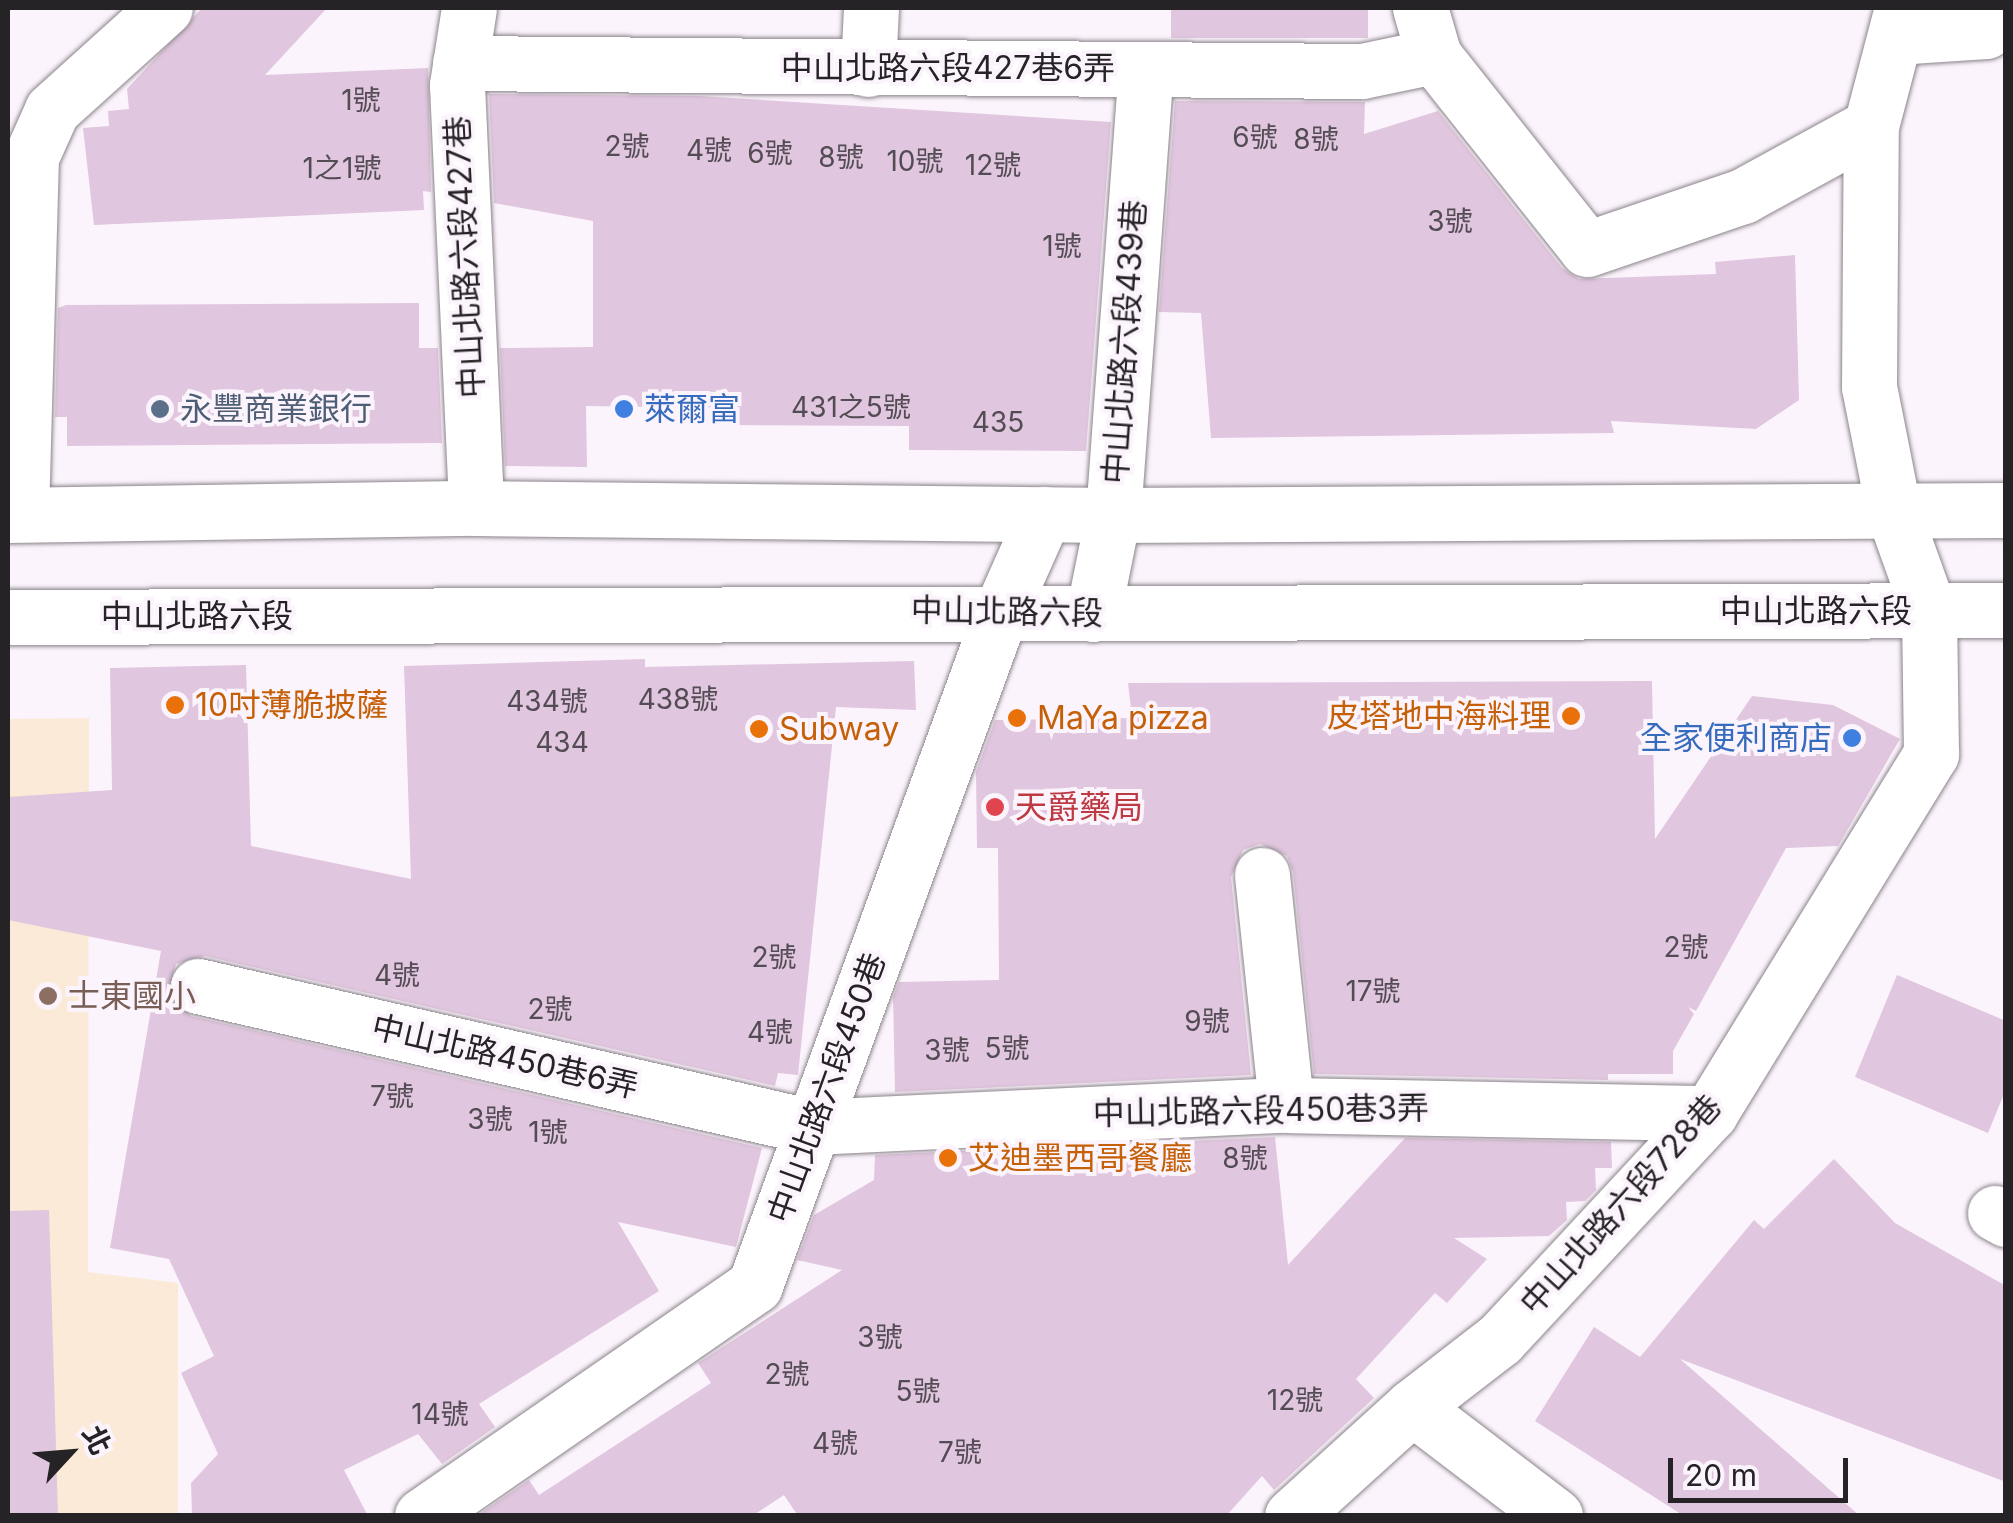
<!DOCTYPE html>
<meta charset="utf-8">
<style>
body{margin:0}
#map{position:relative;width:2013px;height:1523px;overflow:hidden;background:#fcf4fc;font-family:Inter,"Noto Sans TC",sans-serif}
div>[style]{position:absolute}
.education>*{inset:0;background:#fbead8}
.building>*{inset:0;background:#e0c6de;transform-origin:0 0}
.roads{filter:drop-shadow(0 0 2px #8b848b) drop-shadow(0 0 2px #8b848b)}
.minor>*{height:55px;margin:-27.5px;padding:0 27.5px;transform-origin:27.5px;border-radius:27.5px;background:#fff}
.major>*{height:55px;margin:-27.5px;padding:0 27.5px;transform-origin:27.5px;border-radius:27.5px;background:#fff}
.dots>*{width:28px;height:28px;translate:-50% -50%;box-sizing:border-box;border:5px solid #fcf4fc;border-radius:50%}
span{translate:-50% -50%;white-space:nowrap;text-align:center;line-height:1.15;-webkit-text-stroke:8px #fcf4fc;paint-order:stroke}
.number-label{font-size:28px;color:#544c54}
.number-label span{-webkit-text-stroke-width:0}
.street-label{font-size:32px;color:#262326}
.service-label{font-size:32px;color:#4e5e75}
.left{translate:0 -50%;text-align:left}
.shop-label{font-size:32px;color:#366cbe}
.right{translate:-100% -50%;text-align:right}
.food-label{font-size:32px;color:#c56008}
.health-label{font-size:32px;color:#be3a42}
.education-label{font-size:32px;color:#785e54}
.frame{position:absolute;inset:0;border:10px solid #262326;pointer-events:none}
.north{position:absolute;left:20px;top:1403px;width:100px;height:100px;-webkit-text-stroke:8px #fcf4fc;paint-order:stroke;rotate:64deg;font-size:28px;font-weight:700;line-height:40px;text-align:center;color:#262326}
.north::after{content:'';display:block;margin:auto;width:35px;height:45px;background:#262326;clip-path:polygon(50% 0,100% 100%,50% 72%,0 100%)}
.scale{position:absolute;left:1668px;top:1458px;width:180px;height:45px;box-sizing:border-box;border:5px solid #262326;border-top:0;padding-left:12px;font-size:30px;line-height:35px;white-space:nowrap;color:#262326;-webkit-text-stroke:8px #fcf4fc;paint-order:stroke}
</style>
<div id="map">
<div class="education">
<i style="clip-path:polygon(89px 718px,88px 1272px,178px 1283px,178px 1515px,8px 1515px,8px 719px)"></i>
</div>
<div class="building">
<i style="clip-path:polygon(202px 8px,327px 8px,265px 75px,428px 68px,431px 192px,423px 191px,424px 210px,94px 225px,83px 128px,109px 126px,108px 111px,129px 109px,127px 89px)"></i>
<i style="left:1171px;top:8px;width:197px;height:30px"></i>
<i style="clip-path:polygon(489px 94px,700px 96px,1111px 122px,1086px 451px,909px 450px,909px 426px,712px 425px,712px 408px,586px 406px,587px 467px,505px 466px,500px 348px,593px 347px,593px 221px,494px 203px)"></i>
<i style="clip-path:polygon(1175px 101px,1365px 102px,1364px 134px,1438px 111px,1562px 268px,1579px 279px,1716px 274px,1715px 262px,1795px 255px,1799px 400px,1756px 429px,1611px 421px,1614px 433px,1211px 438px,1201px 313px,1159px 312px)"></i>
<i style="clip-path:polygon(419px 303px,419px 348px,438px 348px,442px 443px,67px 446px,67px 417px,55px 417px,58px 308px,66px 305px)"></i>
<i style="clip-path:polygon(645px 659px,645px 667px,914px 661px,916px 710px,836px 707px,798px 1075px,778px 1073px,775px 1086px,205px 956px,176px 964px,168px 994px,191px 1016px,762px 1148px,736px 1247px,618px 1222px,659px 1291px,479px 1404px,495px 1427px,442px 1464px,418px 1434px,344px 1470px,368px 1516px,192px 1516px,191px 1483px,218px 1454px,181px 1373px,214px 1356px,169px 1259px,110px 1248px,161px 951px,8px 920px,8px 797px,112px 790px,110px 668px,246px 665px,251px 846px,411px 879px,404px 666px)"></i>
<i style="clip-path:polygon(1652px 681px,1655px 839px,1752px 696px,1833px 705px,1900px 739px,1838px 846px,1786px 848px,1696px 1011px,1688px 1007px,1694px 1014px,1673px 1051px,1673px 1074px,1608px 1074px,1608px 1080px,1314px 1074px,1293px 872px,1287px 856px,1260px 844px,1243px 850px,1231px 877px,1251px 1075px,895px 1092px,893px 997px,899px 982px,999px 980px,998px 848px,977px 848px,976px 772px,995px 720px,1132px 718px,1128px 683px)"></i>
<i style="clip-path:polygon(1897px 975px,2006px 1021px,2006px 1089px,1988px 1133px,1855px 1077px)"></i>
<i style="clip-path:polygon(1275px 1137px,1288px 1265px,1405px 1138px,1611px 1142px,1612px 1168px,1595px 1168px,1596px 1190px,1585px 1201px,1566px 1202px,1567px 1220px,1549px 1236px,1454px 1238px,1487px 1259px,1447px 1303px,1435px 1293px,1356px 1379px,1374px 1398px,1274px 1490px,1262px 1476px,1226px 1516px,798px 1516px,784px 1495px,752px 1516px,481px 1513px,529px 1480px,539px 1495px,711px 1383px,698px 1363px,842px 1270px,797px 1260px,814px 1215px,874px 1180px,875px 1155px)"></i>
<i style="clip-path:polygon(1834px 1159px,1895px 1223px,2006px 1286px,2006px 1482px,1680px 1359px,1860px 1516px,1684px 1516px,1535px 1421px,1594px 1327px,1640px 1357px,1754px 1220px,1764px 1229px)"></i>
<i style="clip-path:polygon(49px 1210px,58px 1516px,8px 1516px,8px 1211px)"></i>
</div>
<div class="roads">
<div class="minor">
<i style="left:469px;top:8px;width:78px;rotate:98.9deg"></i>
<i style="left:457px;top:85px;width:423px;rotate:87.4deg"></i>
<i style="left:1420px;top:8px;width:50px;rotate:73.7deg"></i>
<i style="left:1434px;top:56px;width:246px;rotate:51.6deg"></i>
<i style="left:1587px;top:249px;width:165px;rotate:-18.8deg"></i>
<i style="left:1743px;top:196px;width:146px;rotate:-28.7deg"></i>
<i style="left:1895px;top:37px;width:91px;rotate:-3.8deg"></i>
<i style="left:1986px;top:31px;width:30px;rotate:-49deg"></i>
<i style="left:460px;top:63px;width:902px;rotate:0.51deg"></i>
<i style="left:1362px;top:71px;width:74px;rotate:-11.8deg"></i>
<i style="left:868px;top:69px;width:61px;rotate:-87.2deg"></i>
<i style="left:21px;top:514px;width:357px;rotate:-88.4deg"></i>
<i style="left:31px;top:157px;width:51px;rotate:-65.9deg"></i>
<i style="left:52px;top:110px;width:152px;rotate:-42.1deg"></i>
<i style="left:1093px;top:614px;width:101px;rotate:-78.6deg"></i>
<i style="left:1113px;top:515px;width:447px;rotate:-85.8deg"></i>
<i style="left:1262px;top:875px;width:231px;rotate:84deg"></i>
<i style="left:198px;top:986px;width:630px;rotate:12.93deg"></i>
<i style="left:812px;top:1127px;width:475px;rotate:-2.7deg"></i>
<i style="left:1286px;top:1105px;width:424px;rotate:1.1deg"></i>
<i style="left:1995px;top:1213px;width:13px;rotate:29deg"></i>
<i style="left:1412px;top:1407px;width:180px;rotate:37.3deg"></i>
<i style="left:422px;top:1516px;width:405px;rotate:-34.7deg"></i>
<i style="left:755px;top:1285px;width:720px;rotate:-69.93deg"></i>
<i style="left:1002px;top:609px;width:104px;rotate:-66.1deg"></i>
<i style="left:1292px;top:1516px;width:162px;rotate:-42.2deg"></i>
<i style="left:1412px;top:1407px;width:111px;rotate:-37.7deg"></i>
<i style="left:1500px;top:1339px;width:309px;rotate:-47.1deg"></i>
<i style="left:1710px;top:1113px;width:422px;rotate:-58.4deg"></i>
<i style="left:1931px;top:754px;width:143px;rotate:-90.8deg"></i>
<i style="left:1929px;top:611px;width:104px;rotate:-109.7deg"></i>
<i style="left:1894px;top:513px;width:128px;rotate:-101.2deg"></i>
<i style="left:1869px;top:387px;width:261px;rotate:-89.6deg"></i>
<i style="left:1871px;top:126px;width:122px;rotate:-75.3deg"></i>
</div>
<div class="major">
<i style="left:8px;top:515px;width:468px;rotate:-0.9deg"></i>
<i style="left:476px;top:508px;width:637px;rotate:0.63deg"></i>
<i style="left:1113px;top:515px;width:893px;rotate:-0.32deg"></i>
<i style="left:8px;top:617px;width:1998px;rotate:-0.2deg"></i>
</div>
</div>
<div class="dots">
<i style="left:160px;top:409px;background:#5c6f8a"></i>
<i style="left:624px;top:409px;background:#3f7fe0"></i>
<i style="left:175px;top:705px;background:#e8710a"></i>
<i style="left:1571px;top:716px;background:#e8710a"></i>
<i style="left:1017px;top:718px;background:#e8710a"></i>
<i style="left:759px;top:729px;background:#e8710a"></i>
<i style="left:1852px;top:738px;background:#3f7fe0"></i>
<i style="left:995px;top:807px;background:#e0444e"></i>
<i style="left:48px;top:996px;background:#8d6e63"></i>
<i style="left:948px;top:1158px;background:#e8710a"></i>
</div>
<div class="number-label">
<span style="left:361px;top:100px">1號</span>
<span style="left:1255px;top:137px">6號</span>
<span style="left:1316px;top:139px">8號</span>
<span style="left:627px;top:146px">2號</span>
<span style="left:709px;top:150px">4號</span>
<span style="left:770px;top:153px">6號</span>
<span style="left:841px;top:157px">8號</span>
<span style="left:915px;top:161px">10號</span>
<span style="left:993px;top:165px">12號</span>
<span style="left:342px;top:168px">1之1號</span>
<span style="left:1450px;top:221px">3號</span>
<span style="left:1062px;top:246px">1號</span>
<span style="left:851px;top:407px">431之5號</span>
<span style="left:998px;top:422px">435</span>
<span style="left:678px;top:699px">438號</span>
<span style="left:547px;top:701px">434號</span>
<span style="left:562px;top:742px">434</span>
<span style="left:1686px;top:947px">2號</span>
<span style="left:774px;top:957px">2號</span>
<span style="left:397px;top:975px">4號</span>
<span style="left:1373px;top:991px">17號</span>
<span style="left:550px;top:1009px">2號</span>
<span style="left:1207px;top:1021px">9號</span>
<span style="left:770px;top:1032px">4號</span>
<span style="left:1007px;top:1048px">5號</span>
<span style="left:947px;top:1050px">3號</span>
<span style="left:392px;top:1096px">7號</span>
<span style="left:490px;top:1119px">3號</span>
<span style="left:548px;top:1132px">1號</span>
<span style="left:1245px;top:1158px">8號</span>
<span style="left:880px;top:1337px">3號</span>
<span style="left:787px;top:1374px">2號</span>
<span style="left:918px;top:1391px">5號</span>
<span style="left:1295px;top:1400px">12號</span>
<span style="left:440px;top:1414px">14號</span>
<span style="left:835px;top:1443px">4號</span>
<span style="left:960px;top:1452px">7號</span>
</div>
<div class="street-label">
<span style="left:948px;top:68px">中山北路六段427巷6弄</span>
<span style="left:465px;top:257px;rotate:-93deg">中山北路六段427巷</span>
<span style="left:1125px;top:342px;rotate:-86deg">中山北路六段439巷</span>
<span style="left:1816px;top:611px">中山北路六段</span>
<span style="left:1007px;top:612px;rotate:1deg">中山北路六段</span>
<span style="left:197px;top:616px">中山北路六段</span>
<span style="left:505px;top:1057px;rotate:13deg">中山北路450巷6弄</span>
<span style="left:827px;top:1088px;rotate:-70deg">中山北路六段450巷</span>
<span style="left:1261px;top:1111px;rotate:-1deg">中山北路六段450巷3弄</span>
<span style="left:1621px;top:1205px;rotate:-48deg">中山北路六段728巷</span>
</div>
<div class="service-label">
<span class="left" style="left:180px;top:409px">永豐商業銀行</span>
</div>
<div class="shop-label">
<span class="left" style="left:644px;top:409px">萊爾富</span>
<span class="right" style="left:1832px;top:738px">全家便利商店</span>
</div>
<div class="food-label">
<span class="left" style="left:195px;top:705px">10吋薄脆披薩</span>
<span class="right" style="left:1551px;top:716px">皮塔地中海料理</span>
<span class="left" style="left:1037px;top:718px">MaYa pizza</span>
<span class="left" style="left:779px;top:729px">Subway</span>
<span class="left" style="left:968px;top:1158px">艾迪墨西哥餐廳</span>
</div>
<div class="health-label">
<span class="left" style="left:1015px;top:807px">天爵藥局</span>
</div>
<div class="education-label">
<span class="left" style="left:68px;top:996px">士東國小</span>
</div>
<div class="frame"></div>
<div class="north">北</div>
<div class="scale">20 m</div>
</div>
